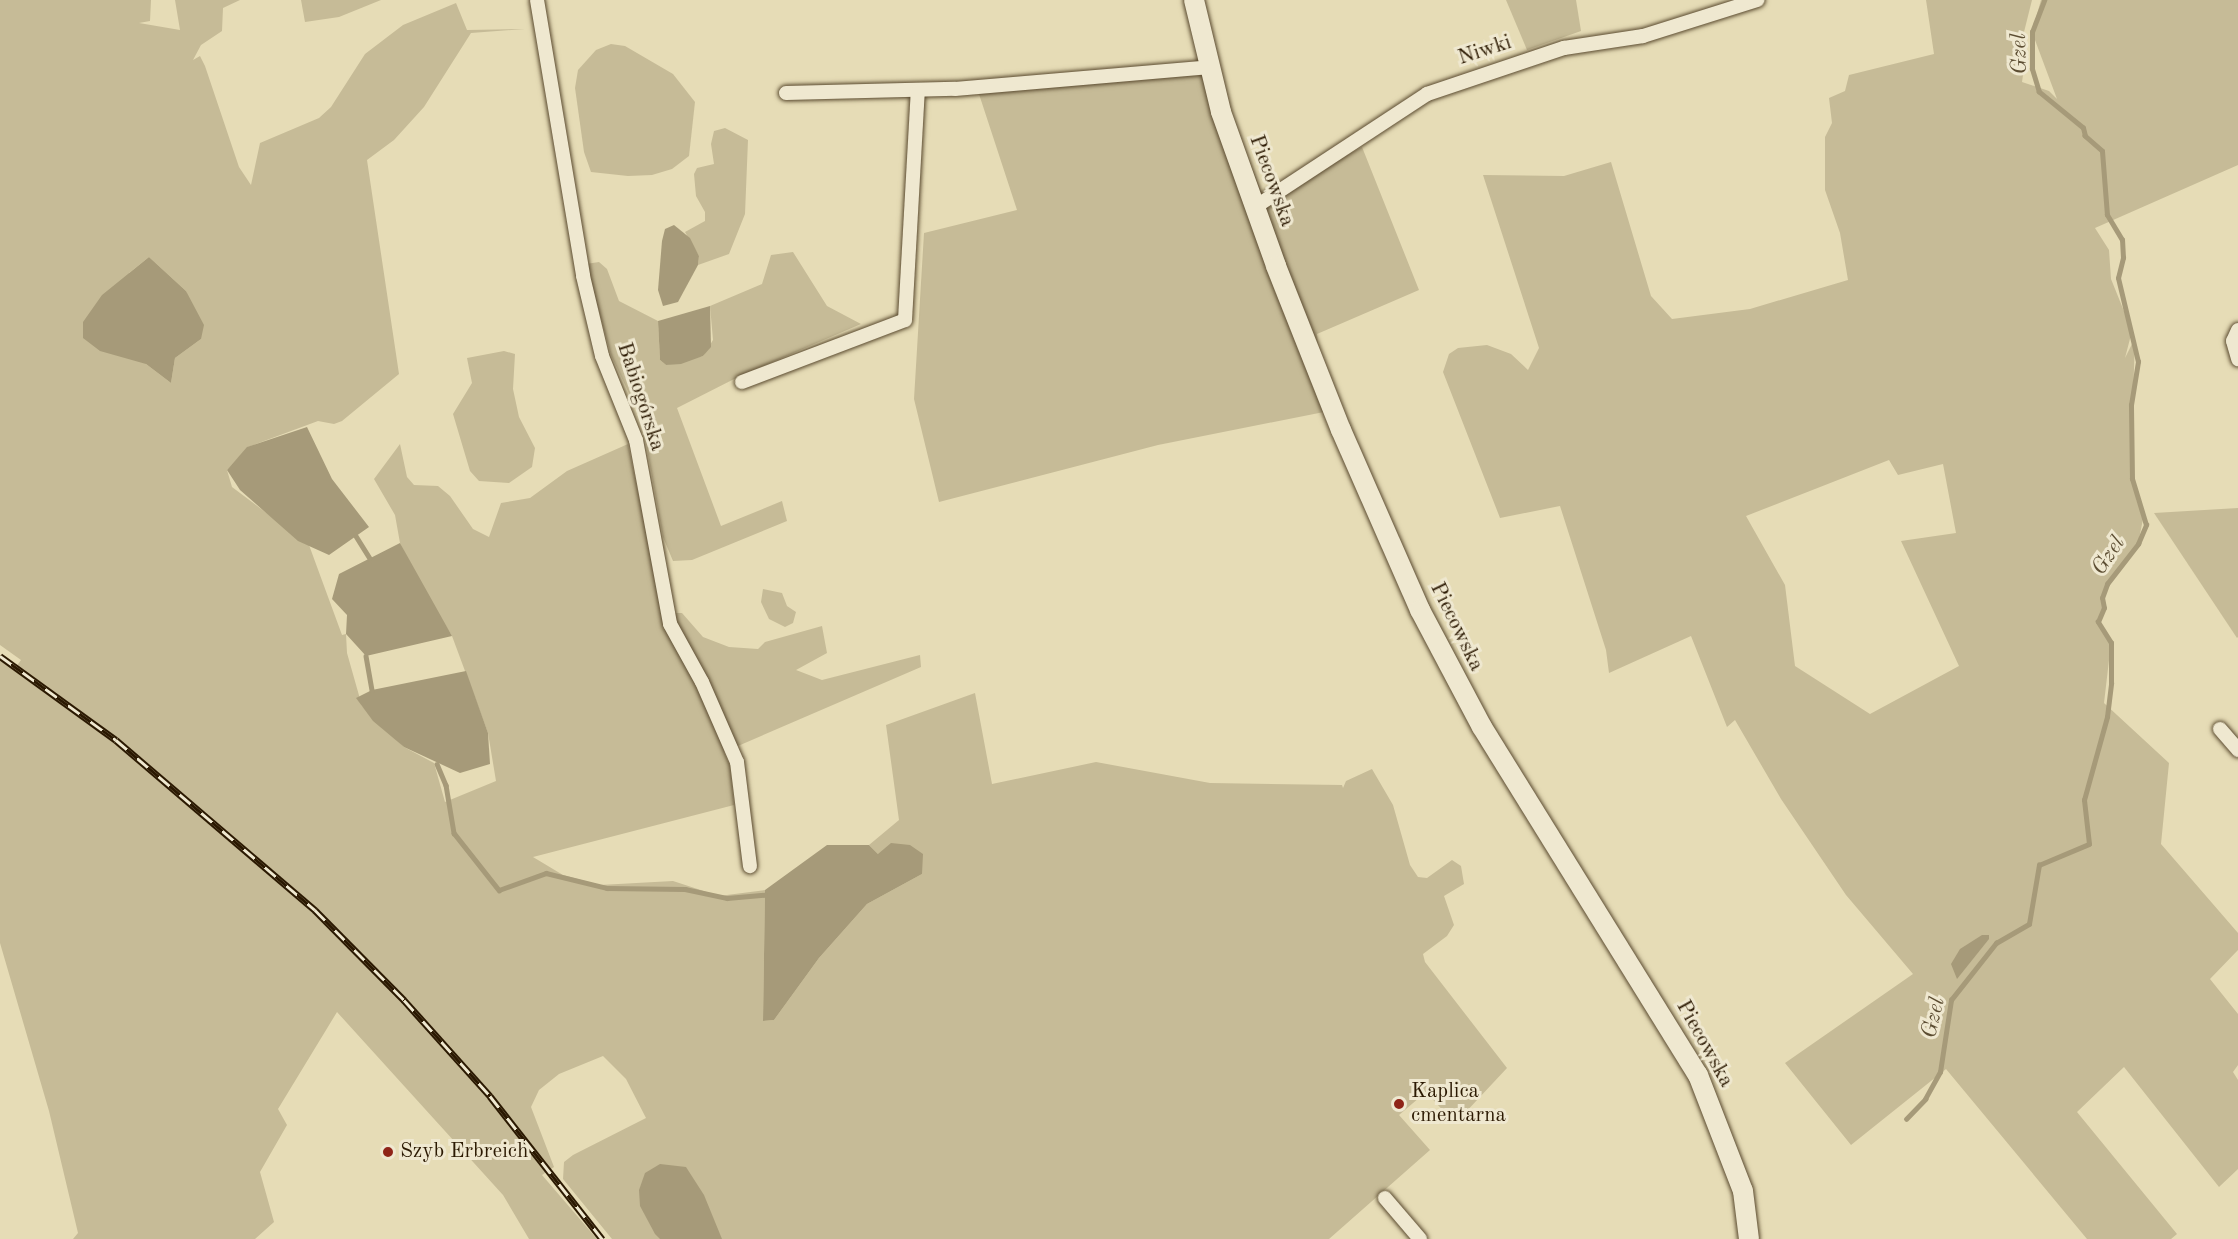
<!DOCTYPE html>
<meta charset="utf-8">
<style>
body{margin:0}
#map{position:relative;width:2238px;height:1239px;overflow:hidden;background:#e6dcb6;font-family:"Old Standard TT",serif}
div>[style]{position:absolute}
.green>*{inset:0;background:#c6bb97}
.water>*{inset:0;background:#a69a79}
.stream>*{height:4.5px;margin:-2.25px;padding:0 2.25px;transform-origin:2.25px;border-radius:2.25px;background:#a69a79}
.roads{filter:drop-shadow(0 0 2px #5a4a2f) drop-shadow(0 0 2px #5a4a2f)}
.street>*{height:14px;margin:-7px;padding:0 7px;transform-origin:7px;border-radius:7px;background:#efe8d0}
.secondary>*{height:20px;margin:-10px;padding:0 10px;transform-origin:10px;border-radius:10px;background:#efe8d0}
.rail>*{height:7px;margin-top:-3.5px;transform-origin:0;background:repeating-linear-gradient(90deg,#efe8d0 0 14px,#2b1902 0 28px);box-sizing:border-box;border-block:2px solid #2b1902}
.dots>*{width:16px;height:16px;translate:-50% -50%;box-sizing:border-box;border:3px solid #efe8d0;border-radius:50%}
span{translate:-50% -50%;white-space:nowrap;text-align:center;line-height:1.15;-webkit-text-stroke:6px #efe8d0;paint-order:stroke}
.street-label{font-size:21px;color:#2b1902}
.poi-label{font-size:21px;color:#2b1902}
.left{translate:0 -50%;text-align:left}
.water-label{font-size:22px;color:#5c4d32;font-style:italic}
</style>
<div id="map">
<div class="green">
<i style="clip-path:polygon(evenodd,0 0,151px 0,150px 21px,139px 23px,180px 30px,175px 0,240px 0,223px 8px,222px 31px,201px 45px,193px 60px,200px 56px,205px 66px,239px 167px,251px 185px,260px 143px,319px 118px,331px 107px,365px 54px,403px 25px,456px 3px,467px 30px,525px 29px,471px 33px,424px 107px,394px 140px,367px 160px,399px 374px,342px 421px,334px 424px,318px 421px,248px 447px,227px 470px,232px 487px,309px 545px,342px 635px,346px 634px,347px 653px,362px 706px,404px 747px,434px 763px,445px 802px,496px 781px,488px 733px,452px 636px,419px 582px,400px 543px,395px 515px,374px 479px,400px 444px,407px 477px,414px 485px,438px 486px,450px 496px,473px 529px,489px 537px,501px 503px,530px 498px,567px 471px,628px 444px,663px 613px,682px 613px,703px 637px,729px 647px,758px 649px,765px 642px,822px 626px,827px 653px,796px 670px,822px 680px,920px 655px,921px 667px,724px 752px,730px 766px,734px 805px,533px 857px,563px 875px,600px 885px,673px 881px,719px 896px,765px 890px,763px 1021px,774px 1020px,819px 958px,867px 904px,922px 874px,878px 854px,869px 845px,899px 820px,886px 725px,975px 693px,992px 784px,1096px 762px,1210px 783px,1342px 785px,1343px 788px,1346px 781px,1372px 769px,1393px 805px,1410px 865px,1418px 877px,1427px 878px,1452px 860px,1461px 866px,1464px 884px,1444px 896px,1454px 925px,1447px 936px,1423px 954px,1425px 962px,1507px 1068px,1464px 1114px,1448px 1116px,1426px 1092px,1399px 1115px,1430px 1150px,1329px 1239px,612px 1239px,563px 1179px,564px 1162px,573px 1155px,646px 1118px,626px 1079px,603px 1056px,559px 1074px,539px 1090px,531px 1107px,554px 1167px,542px 1175px,597px 1239px,529px 1239px,503px 1195px,337px 1012px,278px 1109px,287px 1125px,260px 1172px,274px 1222px,255px 1239px,73px 1239px,78px 1233px,49px 1111px,0 943px,0 657px,16px 667px,21px 660px,0 645px,0 0,149px 257px,186px 291px,201px 339px,175px 358px,171px 383px,146px 364px,129px 273px,149px 257px)"></i>
<i style="clip-path:polygon(301px 0,381px 0,339px 17px,305px 22px)"></i>
<i style="clip-path:polygon(1506px 0,1576px 0,1581px 31px,1527px 50px)"></i>
<i style="clip-path:polygon(evenodd,1926px 0,2032px 0,2023px 36px,2026px 54px,2022px 82px,2049px 91px,2057px 99px,2032px 32px,2041px 0,2238px 0,2238px 165px,2095px 228px,2109px 250px,2111px 279px,2132px 331px,2125px 358px,2135px 338px,2131px 459px,2137px 502px,2144px 514px,2138px 544px,2107px 584px,2102px 598px,2104px 608px,2098px 622px,2111px 643px,2104px 703px,2169px 763px,2161px 844px,2238px 933px,2238px 950px,2210px 979px,2238px 1014px,2238px 1065px,2233px 1072px,2238px 1080px,2238px 1169px,2219px 1187px,2124px 1067px,2077px 1112px,2177px 1234px,2171px 1239px,2087px 1239px,1946px 1069px,1851px 1145px,1785px 1063px,1913px 974px,1846px 895px,1781px 799px,1735px 720px,1727px 727px,1691px 636px,1609px 673px,1606px 650px,1560px 506px,1500px 518px,1443px 372px,1449px 354px,1458px 348px,1487px 345px,1511px 354px,1528px 370px,1539px 348px,1483px 175px,1564px 176px,1611px 162px,1651px 296px,1672px 319px,1750px 309px,1848px 280px,1840px 233px,1825px 190px,1825px 137px,1832px 123px,1829px 98px,1845px 91px,1849px 75px,1934px 54px,1926px 0,1889px 460px,1898px 475px,1943px 464px,1956px 533px,1901px 541px,1959px 666px,1870px 714px,1795px 666px,1785px 585px,1746px 516px,1889px 460px)"></i>
<i style="clip-path:polygon(611px 44px,625px 46px,673px 74px,695px 102px,689px 156px,672px 169px,652px 175px,628px 176px,591px 172px,584px 152px,575px 88px,578px 70px,596px 50px)"></i>
<i style="clip-path:polygon(1210px 67px,1265px 200px,1362px 147px,1419px 290px,1317px 334px,1324px 412px,1158px 445px,939px 502px,914px 399px,924px 233px,1017px 210px,978px 91px)"></i>
<i style="clip-path:polygon(725px 128px,748px 140px,745px 214px,729px 254px,698px 265px,699px 256px,685px 232px,705px 221px,705px 212px,696px 196px,694px 174px,697px 168px,714px 164px,711px 144px,714px 131px)"></i>
<i style="clip-path:polygon(793px 252px,827px 306px,861px 324px,742px 375px,677px 408px,721px 526px,782px 501px,787px 521px,692px 560px,673px 561px,663px 537px,642px 421px,611px 355px,586px 264px,599px 262px,607px 269px,619px 301px,658px 321px,660px 360px,666px 365px,703px 356px,713px 340px,710px 306px,762px 284px,771px 255px)"></i>
<i style="clip-path:polygon(504px 351px,515px 354px,513px 389px,519px 417px,535px 448px,532px 467px,509px 483px,479px 481px,470px 471px,453px 414px,472px 383px,467px 358px)"></i>
<i style="clip-path:polygon(2238px 508px,2238px 637px,2237px 638px,2154px 513px)"></i>
<i style="clip-path:polygon(763px 589px,782px 593px,787px 606px,796px 612px,793px 623px,785px 627px,769px 619px,761px 602px)"></i>
</div>
<div class="water">
<i style="clip-path:polygon(674px 225px,690px 238px,699px 256px,698px 265px,678px 302px,663px 306px,658px 290px,662px 241px,665px 229px)"></i>
<i style="clip-path:polygon(149px 257px,186px 291px,204px 325px,201px 339px,175px 358px,171px 383px,146px 364px,100px 351px,83px 338px,83px 322px,102px 295px)"></i>
<i style="clip-path:polygon(710px 306px,711px 347px,703px 356px,681px 364px,666px 365px,660px 360px,658px 321px)"></i>
<i style="clip-path:polygon(307px 427px,332px 479px,369px 527px,329px 555px,298px 541px,240px 490px,227px 470px,247px 447px)"></i>
<i style="clip-path:polygon(400px 543px,452px 636px,366px 656px,346px 634px,347px 615px,332px 599px,339px 574px)"></i>
<i style="clip-path:polygon(466px 671px,488px 733px,490px 764px,460px 773px,404px 747px,373px 721px,356px 698px,372px 690px)"></i>
<i style="clip-path:polygon(891px 843px,910px 845px,923px 854px,922px 874px,867px 904px,819px 958px,774px 1020px,763px 1021px,765px 890px,827px 845px,869px 845px,878px 854px)"></i>
<i style="clip-path:polygon(1982px 935px,1989px 935px,1989px 939px,1957px 979px,1951px 964px,1960px 949px)"></i>
<i style="clip-path:polygon(660px 1164px,686px 1167px,704px 1195px,722px 1239px,660px 1239px,655px 1234px,640px 1206px,639px 1190px,645px 1173px)"></i>
</div>
<div class="stream">
<i style="left:356px;top:536px;width:26px;rotate:58deg"></i>
<i style="left:366px;top:656px;width:35px;rotate:80deg"></i>
<i style="left:437px;top:764px;width:23px;rotate:67deg"></i>
<i style="left:446px;top:785px;width:49px;rotate:80.5deg"></i>
<i style="left:454px;top:833px;width:73px;rotate:51.7deg"></i>
<i style="left:499px;top:890px;width:50px;rotate:-19.9deg"></i>
<i style="left:546px;top:873px;width:63px;rotate:13.8deg"></i>
<i style="left:607px;top:888px;width:78px;rotate:0.7deg"></i>
<i style="left:685px;top:889px;width:43px;rotate:12.1deg"></i>
<i style="left:727px;top:898px;width:38px;rotate:-5deg"></i>
<i style="left:1906px;top:1119px;width:28px;rotate:-46deg"></i>
<i style="left:1925px;top:1099px;width:31px;rotate:-61deg"></i>
<i style="left:1940px;top:1072px;width:73px;rotate:-81.3deg"></i>
<i style="left:1951px;top:1000px;width:73px;rotate:-51.7deg"></i>
<i style="left:1996px;top:943px;width:38px;rotate:-30deg"></i>
<i style="left:2029px;top:924px;width:60px;rotate:-80.4deg"></i>
<i style="left:2039px;top:865px;width:54px;rotate:-22.8deg"></i>
<i style="left:2089px;top:844px;width:44px;rotate:-96.5deg"></i>
<i style="left:2084px;top:800px;width:86px;rotate:-74.5deg"></i>
<i style="left:2107px;top:717px;width:34px;rotate:-83deg"></i>
<i style="left:2111px;top:683px;width:40px;rotate:-90deg"></i>
<i style="left:2111px;top:643px;width:25px;rotate:-122deg"></i>
<i style="left:2098px;top:622px;width:15px;rotate:-67deg"></i>
<i style="left:2104px;top:608px;width:10px;rotate:-101deg"></i>
<i style="left:2102px;top:598px;width:15px;rotate:-70deg"></i>
<i style="left:2107px;top:584px;width:51px;rotate:-52.2deg"></i>
<i style="left:2138px;top:544px;width:21px;rotate:-67deg"></i>
<i style="left:2146px;top:525px;width:48px;rotate:-106.9deg"></i>
<i style="left:2132px;top:479px;width:74px;rotate:-90.8deg"></i>
<i style="left:2131px;top:405px;width:44px;rotate:-80.8deg"></i>
<i style="left:2138px;top:362px;width:86px;rotate:-103.4deg"></i>
<i style="left:2118px;top:278px;width:21px;rotate:-76deg"></i>
<i style="left:2123px;top:258px;width:18px;rotate:-93deg"></i>
<i style="left:2122px;top:240px;width:29px;rotate:-121deg"></i>
<i style="left:2107px;top:215px;width:64px;rotate:-94.5deg"></i>
<i style="left:2102px;top:151px;width:23px;rotate:-139deg"></i>
<i style="left:2085px;top:136px;width:8px;rotate:-104deg"></i>
<i style="left:2083px;top:128px;width:57px;rotate:-140.7deg"></i>
<i style="left:2039px;top:92px;width:24px;rotate:-107deg"></i>
<i style="left:2032px;top:69px;width:37px;rotate:-90deg"></i>
<i style="left:2032px;top:32px;width:34px;rotate:-69deg"></i>
</div>
<div class="roads">
<div class="street">
<i style="left:537px;top:0;width:280px;rotate:80.5deg"></i>
<i style="left:583px;top:276px;width:82px;rotate:76.6deg"></i>
<i style="left:602px;top:356px;width:91px;rotate:68deg"></i>
<i style="left:636px;top:440px;width:187px;rotate:79.5deg"></i>
<i style="left:670px;top:624px;width:66px;rotate:61.1deg"></i>
<i style="left:702px;top:682px;width:87px;rotate:66.4deg"></i>
<i style="left:737px;top:762px;width:105px;rotate:82.9deg"></i>
<i style="left:786px;top:93px;width:169px;rotate:-1.4deg"></i>
<i style="left:955px;top:89px;width:256px;rotate:-4.9deg"></i>
<i style="left:1255px;top:207px;width:206px;rotate:-33.3deg"></i>
<i style="left:1427px;top:94px;width:145px;rotate:-18.6deg"></i>
<i style="left:1564px;top:48px;width:80px;rotate:-8.6deg"></i>
<i style="left:1643px;top:36px;width:120px;rotate:-17.5deg"></i>
<i style="left:2238px;top:330px;width:12px;rotate:114deg"></i>
<i style="left:2233px;top:341px;width:19px;rotate:74deg"></i>
<i style="left:742px;top:382px;width:174px;rotate:-20.8deg"></i>
<i style="left:905px;top:320px;width:229px;rotate:-86.8deg"></i>
<i style="left:2220px;top:729px;width:28px;rotate:49deg"></i>
<i style="left:1385px;top:1198px;width:54px;rotate:49.5deg"></i>
</div>
<div class="secondary">
<i style="left:1194px;top:0;width:115px;rotate:76.4deg"></i>
<i style="left:1221px;top:112px;width:164px;rotate:70.3deg"></i>
<i style="left:1276px;top:266px;width:176px;rotate:68.4deg"></i>
<i style="left:1341px;top:430px;width:197px;rotate:66.3deg"></i>
<i style="left:1420px;top:610px;width:132px;rotate:62.1deg"></i>
<i style="left:1482px;top:727px;width:410px;rotate:58.2deg"></i>
<i style="left:1698px;top:1075px;width:124px;rotate:68.8deg"></i>
<i style="left:1743px;top:1191px;width:48px;rotate:82.9deg"></i>
</div>
</div>
<div class="rail">
<i style="left:0;top:656px;width:143px;rotate:35.9deg"></i>
<i style="left:116px;top:740px;width:262px;rotate:40.5deg"></i>
<i style="left:315px;top:910px;width:127px;rotate:45.3deg"></i>
<i style="left:404px;top:1000px;width:129px;rotate:48.1deg"></i>
<i style="left:490px;top:1096px;width:182px;rotate:51.9deg"></i>
</div>
<div class="dots">
<i style="left:1399px;top:1104px;background:#8f2418"></i>
<i style="left:388px;top:1152px;background:#8f2418"></i>
</div>
<div class="street-label">
<span style="left:1485px;top:51px;rotate:-18deg">Niwki</span>
<span style="left:1271px;top:181px;rotate:70deg">Piecowska</span>
<span style="left:640px;top:397px;rotate:72deg">Babiogórska</span>
<span style="left:1456px;top:627px;rotate:64deg">Piecowska</span>
<span style="left:1704px;top:1044px;rotate:61deg">Piecowska</span>
</div>
<div class="poi-label">
<span class="left" style="left:1411px;top:1104px">Kaplica<br>cmentarna</span>
<span class="left" style="left:400px;top:1152px">Szyb Erbreich</span>
</div>
<div class="water-label">
<span style="left:2020px;top:54px;rotate:-91deg">Gzel</span>
<span style="left:2109px;top:556px;rotate:-56deg">Gzel</span>
<span style="left:1934px;top:1018px;rotate:-77deg">Gzel</span>
</div>
</div>
